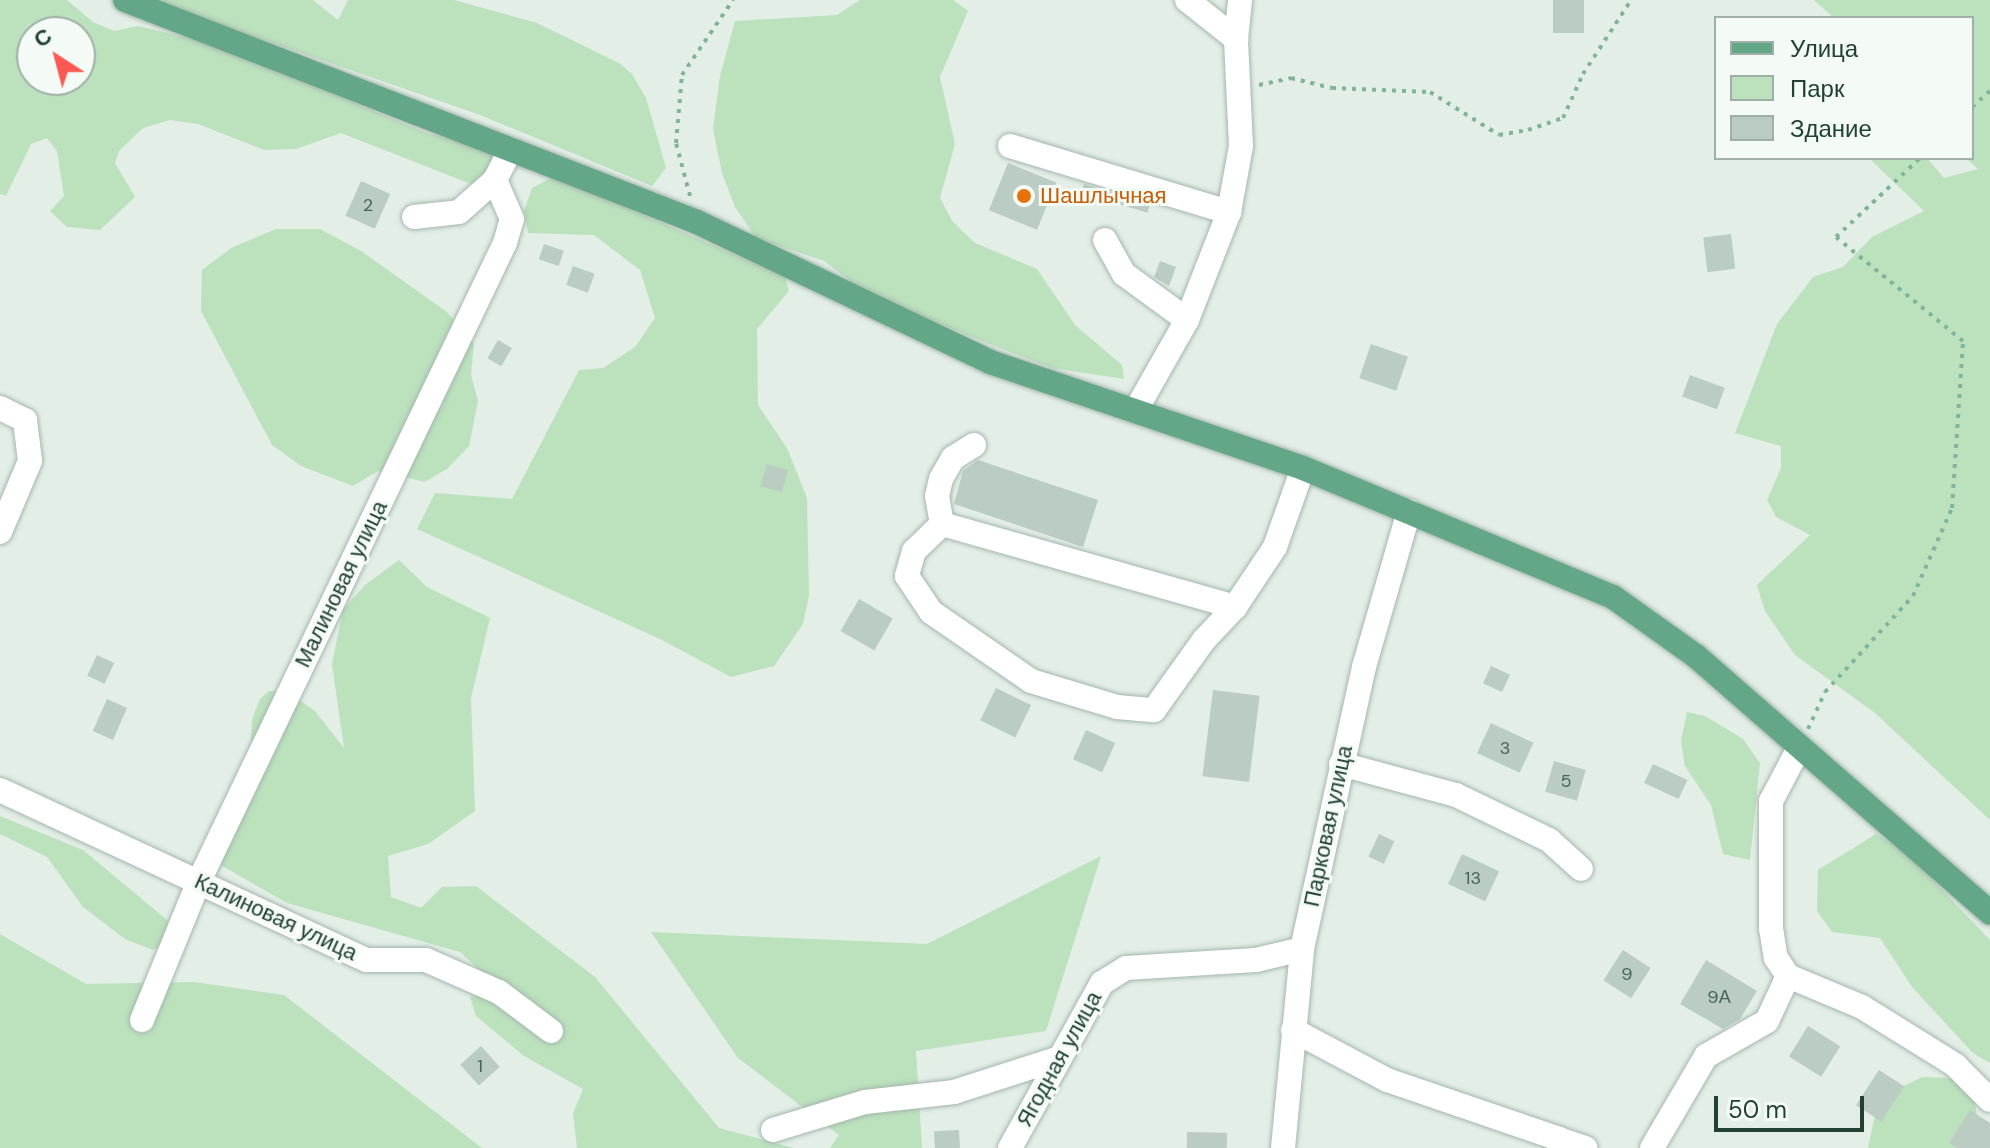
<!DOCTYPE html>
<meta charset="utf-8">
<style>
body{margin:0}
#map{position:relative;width:1990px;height:1148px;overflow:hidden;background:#e3eee7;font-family:"DM Sans",sans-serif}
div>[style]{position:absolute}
.green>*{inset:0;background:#bbe1bd}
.building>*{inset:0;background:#bbccc2;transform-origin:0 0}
.path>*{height:4px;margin-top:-2px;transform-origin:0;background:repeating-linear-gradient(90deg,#81b49a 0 4px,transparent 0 10px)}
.roads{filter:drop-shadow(0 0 2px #a5b7ad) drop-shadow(0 0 2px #a5b7ad)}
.minor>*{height:24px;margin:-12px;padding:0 12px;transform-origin:12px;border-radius:12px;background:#fff}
.major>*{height:24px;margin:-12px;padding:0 12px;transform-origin:12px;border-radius:12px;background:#64a788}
.dots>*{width:22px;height:22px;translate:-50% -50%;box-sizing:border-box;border:4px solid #f4faf6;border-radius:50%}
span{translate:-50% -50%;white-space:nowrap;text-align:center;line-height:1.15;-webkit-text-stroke:6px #f4faf6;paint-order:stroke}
.number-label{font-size:18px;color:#486456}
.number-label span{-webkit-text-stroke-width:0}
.food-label{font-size:22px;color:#c56008}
.left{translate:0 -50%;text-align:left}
.street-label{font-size:22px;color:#214232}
.legend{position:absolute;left:1714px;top:16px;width:260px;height:144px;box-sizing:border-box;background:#f4faf6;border:2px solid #a0b0a8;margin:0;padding:10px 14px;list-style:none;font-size:24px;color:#214232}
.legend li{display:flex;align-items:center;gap:16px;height:40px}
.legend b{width:40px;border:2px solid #a0b0a8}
.north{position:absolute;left:16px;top:16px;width:80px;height:80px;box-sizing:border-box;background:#f4faf6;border:2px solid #a0b0a8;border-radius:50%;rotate:324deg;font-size:22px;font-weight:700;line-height:32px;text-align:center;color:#214232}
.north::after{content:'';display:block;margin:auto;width:28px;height:36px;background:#fd5953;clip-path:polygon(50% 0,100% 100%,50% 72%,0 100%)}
.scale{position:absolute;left:1714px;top:1096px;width:150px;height:36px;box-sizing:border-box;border:4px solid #214232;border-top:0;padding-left:10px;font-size:24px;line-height:28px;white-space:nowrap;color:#214232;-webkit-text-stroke:6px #f4faf6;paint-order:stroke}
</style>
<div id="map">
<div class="green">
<i style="clip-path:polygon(evenodd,0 0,67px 0,93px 22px,114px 31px,138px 26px,209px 43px,429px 134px,476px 145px,496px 156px,502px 171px,471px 184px,341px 133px,296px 149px,264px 150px,198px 124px,170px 120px,143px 128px,119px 151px,115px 163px,135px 197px,100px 230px,67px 227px,50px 211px,64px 196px,57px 151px,47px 138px,31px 144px,6px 196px,0 194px,0 0,32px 32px,80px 32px,80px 80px,32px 80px,32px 32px)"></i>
<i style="clip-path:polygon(149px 0,313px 0,338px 20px,348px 0,454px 0,537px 23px,619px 63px,632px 74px,646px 98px,666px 168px,652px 186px,480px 115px)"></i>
<i style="clip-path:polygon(860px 0,953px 0,968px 11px,940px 77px,955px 144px,940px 198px,952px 221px,975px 243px,1037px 269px,1075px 325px,1122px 365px,1124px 379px,1052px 368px,997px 347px,869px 295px,824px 261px,756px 238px,735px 207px,722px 173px,713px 129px,720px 76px,735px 21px,837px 15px)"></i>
<i style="clip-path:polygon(1814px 0,1990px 0,1990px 820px,1875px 713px,1795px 655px,1765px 611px,1757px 585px,1810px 535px,1776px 517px,1767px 500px,1781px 468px,1781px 446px,1735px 433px,1777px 324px,1813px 277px,1843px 267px,1872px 237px,1924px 211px,1869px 158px,1927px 158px,1944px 178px,1978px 169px,1966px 158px,1972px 158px,1972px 18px,1834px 18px)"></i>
<i style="clip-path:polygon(555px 176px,785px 277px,789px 291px,757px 329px,758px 405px,787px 448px,807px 498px,809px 596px,803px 624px,774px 666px,731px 677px,660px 639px,417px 529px,435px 493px,512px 499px,579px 370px,603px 368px,635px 347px,655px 318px,640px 270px,594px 235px,528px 233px,524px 211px,532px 188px)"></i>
<i style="clip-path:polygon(276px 229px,320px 229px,361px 251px,447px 312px,474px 343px,471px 375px,478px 401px,469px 446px,448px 468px,425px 482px,378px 471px,353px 486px,301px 466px,272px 445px,201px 311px,202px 270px,231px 248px)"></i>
<i style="clip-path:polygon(399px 560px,427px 587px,490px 618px,471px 698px,475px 811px,428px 844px,388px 856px,391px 897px,421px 908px,442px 887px,476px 886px,595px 977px,719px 1128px,794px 1148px,577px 1148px,573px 1113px,583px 1089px,524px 1056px,476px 1016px,470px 997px,493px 994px,486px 976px,460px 952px,287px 903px,217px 863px,250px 761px,252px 719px,260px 699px,269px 691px,286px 691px,315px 711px,344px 748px,332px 664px,343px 610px,365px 585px)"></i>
<i style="clip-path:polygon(1687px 712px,1705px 716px,1743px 739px,1760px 763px,1750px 860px,1723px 854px,1711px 805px,1685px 766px,1681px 741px)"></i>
<i style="clip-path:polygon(0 816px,83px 850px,167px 920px,176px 940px,153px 950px,125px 939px,83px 907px,47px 857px,0 834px)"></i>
<i style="clip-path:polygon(1876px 834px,1907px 853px,1990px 940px,1990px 1063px,1973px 1053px,1912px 987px,1880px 938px,1832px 932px,1817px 911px,1818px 870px)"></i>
<i style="clip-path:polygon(1101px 856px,1046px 1031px,916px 1051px,922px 1148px,830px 1148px,839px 1135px,738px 1058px,651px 932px,927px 944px)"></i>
<i style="clip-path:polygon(0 934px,86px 984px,194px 982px,284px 995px,482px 1148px,0 1148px)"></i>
<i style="clip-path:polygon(1922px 1077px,1953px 1078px,1975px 1102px,1979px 1132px,1973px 1148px,1868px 1148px,1876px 1110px,1900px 1088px)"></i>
</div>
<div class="building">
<i style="left:1553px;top:0;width:31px;height:33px"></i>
<i style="left:1008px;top:163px;width:52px;height:51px;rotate:22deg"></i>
<i style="left:361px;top:181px;width:32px;height:38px;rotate:24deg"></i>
<i style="left:1084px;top:184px;width:69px;height:9px;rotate:17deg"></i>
<i style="left:1731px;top:234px;width:35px;height:28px;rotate:83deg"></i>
<i style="left:544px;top:244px;width:21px;height:16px;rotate:19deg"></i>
<i style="clip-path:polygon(1160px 261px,1176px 267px,1169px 286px,1154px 277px)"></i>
<i style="left:573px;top:266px;width:23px;height:20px;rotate:20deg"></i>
<i style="left:498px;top:340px;width:16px;height:21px;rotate:30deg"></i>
<i style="left:1371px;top:344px;width:39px;height:36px;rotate:19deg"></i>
<i style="left:1690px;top:375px;width:37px;height:23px;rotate:20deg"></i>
<i style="clip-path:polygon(978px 460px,1098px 500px,1083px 547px,954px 504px,963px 471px)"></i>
<i style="left:767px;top:464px;width:22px;height:23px;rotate:16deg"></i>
<i style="left:859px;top:599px;width:39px;height:37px;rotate:30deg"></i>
<i style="left:97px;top:655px;width:19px;height:23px;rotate:25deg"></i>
<i style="left:1491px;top:666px;width:21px;height:19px;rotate:25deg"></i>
<i style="left:996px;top:688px;width:39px;height:36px;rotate:26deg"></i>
<i style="left:1213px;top:690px;width:47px;height:87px;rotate:7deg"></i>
<i style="left:107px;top:699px;width:22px;height:35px;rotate:24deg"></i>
<i style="left:1491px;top:723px;width:47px;height:33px;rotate:25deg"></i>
<i style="left:1086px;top:730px;width:32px;height:32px;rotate:24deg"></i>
<i style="left:1554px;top:761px;width:33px;height:32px;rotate:16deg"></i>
<i style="left:1653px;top:764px;width:38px;height:21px;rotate:25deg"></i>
<i style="left:1379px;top:834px;width:17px;height:25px;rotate:25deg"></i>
<i style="left:1462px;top:854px;width:41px;height:33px;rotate:25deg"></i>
<i style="left:1623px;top:950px;width:33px;height:36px;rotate:33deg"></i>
<i style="clip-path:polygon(1706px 960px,1757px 991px,1740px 1019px,1723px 1029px,1680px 1004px)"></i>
<i style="left:1808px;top:1026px;width:38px;height:36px;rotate:32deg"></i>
<i style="left:481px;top:1046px;width:28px;height:28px;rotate:48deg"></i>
<i style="left:1879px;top:1070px;width:30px;height:42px;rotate:33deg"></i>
<i style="clip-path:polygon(1970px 1110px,1990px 1123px,1990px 1148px,1958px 1148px,1949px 1143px)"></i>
<i style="left:959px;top:1130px;width:18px;height:25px;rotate:87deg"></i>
<i style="left:1187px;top:1132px;width:40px;height:16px;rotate:1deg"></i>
</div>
<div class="path">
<i style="left:1259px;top:85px;width:33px;rotate:-12deg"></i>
<i style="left:1291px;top:78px;width:42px;rotate:13.7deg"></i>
<i style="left:1332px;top:88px;width:98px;rotate:2.3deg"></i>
<i style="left:1430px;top:92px;width:81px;rotate:31.9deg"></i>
<i style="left:1499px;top:135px;width:29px;rotate:-10deg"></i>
<i style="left:1528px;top:130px;width:37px;rotate:-19deg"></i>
<i style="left:1563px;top:118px;width:48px;rotate:-65.6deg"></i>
<i style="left:1583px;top:74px;width:88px;rotate:-57deg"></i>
<i style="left:1972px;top:107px;width:24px;rotate:-42deg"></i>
<i style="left:690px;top:196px;width:55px;rotate:-104.8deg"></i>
<i style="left:676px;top:143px;width:68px;rotate:-85deg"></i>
<i style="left:682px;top:75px;width:91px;rotate:-55.8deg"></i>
<i style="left:1808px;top:729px;width:41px;rotate:-65.3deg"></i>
<i style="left:1825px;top:692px;width:130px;rotate:-47.5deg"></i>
<i style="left:1913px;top:596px;width:96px;rotate:-66.1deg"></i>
<i style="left:1952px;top:508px;width:167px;rotate:-86.2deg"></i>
<i style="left:1963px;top:341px;width:164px;rotate:-140.7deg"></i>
<i style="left:1836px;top:237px;width:115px;rotate:-43.2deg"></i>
</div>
<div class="roads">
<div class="minor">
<i style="left:1187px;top:0;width:63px;rotate:38.5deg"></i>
<i style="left:1010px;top:146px;width:229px;rotate:16.8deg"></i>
<i style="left:414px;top:217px;width:45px;rotate:-6.3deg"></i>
<i style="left:459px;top:212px;width:48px;rotate:-41.6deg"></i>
<i style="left:1105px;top:240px;width:39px;rotate:61deg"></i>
<i style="left:1124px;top:274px;width:78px;rotate:36.1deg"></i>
<i style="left:0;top:408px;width:28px;rotate:26deg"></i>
<i style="left:25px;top:420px;width:41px;rotate:83deg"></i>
<i style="left:30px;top:461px;width:77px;rotate:112.9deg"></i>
<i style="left:1137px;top:408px;width:101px;rotate:-60.4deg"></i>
<i style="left:1187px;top:320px;width:116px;rotate:-68.7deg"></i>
<i style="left:1229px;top:212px;width:67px;rotate:-79.7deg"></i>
<i style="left:1241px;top:146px;width:107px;rotate:-92.7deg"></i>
<i style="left:1236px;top:39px;width:39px;rotate:-84deg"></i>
<i style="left:974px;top:445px;width:25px;rotate:148deg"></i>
<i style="left:953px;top:458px;width:24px;rotate:120deg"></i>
<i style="left:941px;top:479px;width:17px;rotate:103deg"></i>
<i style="left:937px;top:496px;width:28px;rotate:80deg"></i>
<i style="left:942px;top:524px;width:39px;rotate:136deg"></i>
<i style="left:914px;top:551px;width:26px;rotate:106deg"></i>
<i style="left:907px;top:576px;width:43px;rotate:56.3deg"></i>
<i style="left:931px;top:612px;width:121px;rotate:34.6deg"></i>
<i style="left:1031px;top:681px;width:90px;rotate:16.8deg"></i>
<i style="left:1117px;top:707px;width:37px;rotate:5deg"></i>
<i style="left:1154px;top:710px;width:86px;rotate:-54.5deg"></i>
<i style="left:1204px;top:640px;width:45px;rotate:-46.8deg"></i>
<i style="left:1235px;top:607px;width:72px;rotate:-56.3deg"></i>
<i style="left:1275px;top:547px;width:84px;rotate:-70.5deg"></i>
<i style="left:942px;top:524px;width:305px;rotate:15.8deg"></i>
<i style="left:1799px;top:748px;width:60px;rotate:117.8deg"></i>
<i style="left:1771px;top:801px;width:127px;rotate:90deg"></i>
<i style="left:1771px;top:928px;width:30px;rotate:81deg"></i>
<i style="left:1776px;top:958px;width:22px;rotate:56deg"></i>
<i style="left:1788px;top:976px;width:80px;rotate:22.7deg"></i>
<i style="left:1862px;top:1007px;width:110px;rotate:31.9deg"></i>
<i style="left:1955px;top:1065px;width:49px;rotate:45deg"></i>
<i style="left:1341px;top:764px;width:119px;rotate:15.1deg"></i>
<i style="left:1456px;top:795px;width:103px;rotate:25.8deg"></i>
<i style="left:1549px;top:840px;width:43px;rotate:42.2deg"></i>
<i style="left:0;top:790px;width:404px;rotate:24.9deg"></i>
<i style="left:367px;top:960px;width:59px"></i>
<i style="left:426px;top:960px;width:80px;rotate:23.7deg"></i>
<i style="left:499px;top:992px;width:65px;rotate:36.9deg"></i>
<i style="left:142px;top:1020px;width:150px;rotate:-67.7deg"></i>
<i style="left:199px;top:881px;width:708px;rotate:-64.38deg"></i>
<i style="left:505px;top:243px;width:25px;rotate:-74deg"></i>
<i style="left:512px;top:219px;width:43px;rotate:-113.6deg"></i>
<i style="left:495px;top:180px;width:34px;rotate:-63deg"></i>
<i style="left:1293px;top:1030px;width:106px;rotate:28deg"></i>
<i style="left:1387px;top:1080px;width:182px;rotate:18.9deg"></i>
<i style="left:1559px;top:1139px;width:9px;rotate:90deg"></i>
<i style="left:773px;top:1130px;width:96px;rotate:-16.9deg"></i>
<i style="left:865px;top:1102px;width:90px;rotate:-6.4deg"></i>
<i style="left:954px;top:1092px;width:107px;rotate:-17.9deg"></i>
<i style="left:1559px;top:1139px;width:28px;rotate:19deg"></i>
<i style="left:1010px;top:1148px;width:189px;rotate:-60.9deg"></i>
<i style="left:1102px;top:983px;width:28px;rotate:-32deg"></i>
<i style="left:1126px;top:968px;width:130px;rotate:-3.5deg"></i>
<i style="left:1256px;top:960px;width:47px;rotate:-13.4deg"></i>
<i style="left:1283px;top:1148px;width:200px;rotate:-84.5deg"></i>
<i style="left:1302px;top:949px;width:289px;rotate:-77.6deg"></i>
<i style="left:1364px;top:667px;width:162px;rotate:-73.9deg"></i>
<i style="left:1652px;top:1148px;width:107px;rotate:-59.6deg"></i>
<i style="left:1706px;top:1056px;width:70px;rotate:-29.8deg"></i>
<i style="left:1767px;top:1021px;width:50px;rotate:-65deg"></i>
</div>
<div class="major">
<i style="left:125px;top:0;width:614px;rotate:21.21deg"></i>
<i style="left:697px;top:222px;width:325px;rotate:25.5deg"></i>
<i style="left:990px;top:362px;width:330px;rotate:18.7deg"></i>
<i style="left:1303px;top:468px;width:336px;rotate:22.6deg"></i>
<i style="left:1613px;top:597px;width:103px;rotate:35.5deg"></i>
<i style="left:1697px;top:657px;width:389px;rotate:41.1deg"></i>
</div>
</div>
<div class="dots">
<i style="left:1024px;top:196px;background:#e8710a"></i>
</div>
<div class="number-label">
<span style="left:368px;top:205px">2</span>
<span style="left:1505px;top:748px">3</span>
<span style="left:1566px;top:781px">5</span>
<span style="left:1473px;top:878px">13</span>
<span style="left:1627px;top:974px">9</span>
<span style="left:1719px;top:997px">9А</span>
<span style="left:480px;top:1066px">1</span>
</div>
<div class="food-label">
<span class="left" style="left:1040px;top:196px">Шашлычная</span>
</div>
<div class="street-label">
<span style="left:341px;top:584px;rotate:-64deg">Малиновая улица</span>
<span style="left:1328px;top:826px;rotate:-78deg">Парковая улица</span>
<span style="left:276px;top:917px;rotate:25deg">Калиновая улица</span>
<span style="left:1059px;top:1059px;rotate:-61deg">Ягодная улица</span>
</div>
<ul class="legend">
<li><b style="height:10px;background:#64a788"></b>Улица</li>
<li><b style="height:22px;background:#bbe1bd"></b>Парк</li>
<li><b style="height:22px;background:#bbccc2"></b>Здание</li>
</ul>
<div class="north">С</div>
<div class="scale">50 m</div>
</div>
